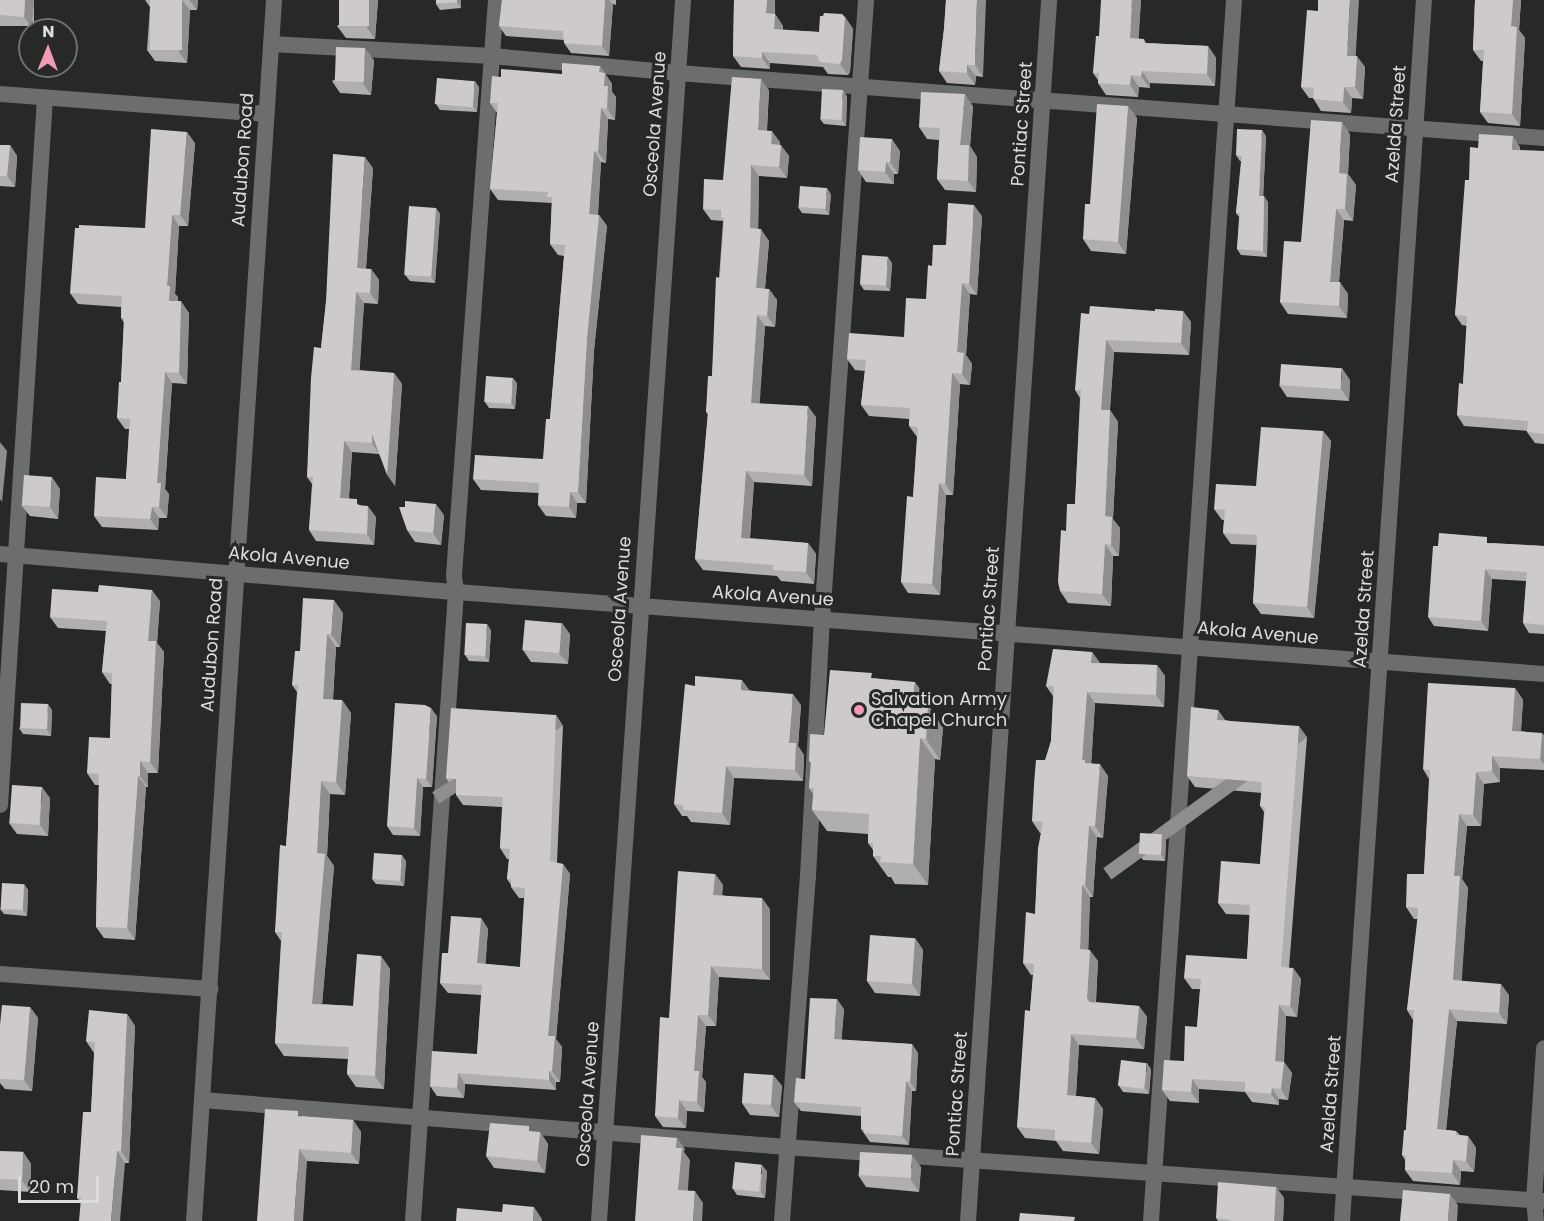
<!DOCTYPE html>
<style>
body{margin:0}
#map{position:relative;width:1544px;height:1221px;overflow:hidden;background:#272927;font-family:Poppins,sans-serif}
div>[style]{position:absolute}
.service>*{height:16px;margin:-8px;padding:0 8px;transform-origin:8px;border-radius:8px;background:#6b6e6b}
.minor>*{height:16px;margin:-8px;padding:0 8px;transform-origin:8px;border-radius:8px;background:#6b6e6b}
.wall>*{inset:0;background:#b1aeaf;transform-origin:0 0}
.shaded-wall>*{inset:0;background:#908d8e;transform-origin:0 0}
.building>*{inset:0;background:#cecacb;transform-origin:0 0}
.dots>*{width:16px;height:16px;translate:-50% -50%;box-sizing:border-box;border:3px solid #272927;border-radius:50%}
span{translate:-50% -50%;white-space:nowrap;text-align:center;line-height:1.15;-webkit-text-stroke:6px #272927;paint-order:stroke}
.street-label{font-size:18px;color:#dcdddb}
.poi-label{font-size:18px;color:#dcdddb}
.left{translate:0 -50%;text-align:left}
.north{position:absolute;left:18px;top:18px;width:60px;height:60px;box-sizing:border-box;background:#272927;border:2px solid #6f716f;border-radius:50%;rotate:1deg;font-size:16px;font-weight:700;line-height:24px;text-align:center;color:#dcdddb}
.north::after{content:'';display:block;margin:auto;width:21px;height:27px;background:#f19ab3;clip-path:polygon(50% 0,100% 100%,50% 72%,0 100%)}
.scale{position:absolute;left:18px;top:1176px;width:81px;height:27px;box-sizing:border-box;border:3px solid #dcdddb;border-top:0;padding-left:8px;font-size:18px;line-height:21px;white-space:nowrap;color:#dcdddb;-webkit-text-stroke:4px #272927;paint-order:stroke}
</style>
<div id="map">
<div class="service">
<i style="left:271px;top:44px;width:221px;rotate:3.1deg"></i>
<i style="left:492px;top:56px;width:187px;rotate:5.2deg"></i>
<i style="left:678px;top:73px;width:868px;rotate:4.29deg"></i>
<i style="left:0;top:805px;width:708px;rotate:-86.36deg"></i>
<i style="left:202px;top:1100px;width:586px;rotate:4.6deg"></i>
<i style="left:786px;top:1147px;width:760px;rotate:4.07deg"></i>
<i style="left:413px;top:1221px;width:630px;rotate:-86.09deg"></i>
<i style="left:456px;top:592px;width:17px;rotate:-97deg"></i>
<i style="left:454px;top:575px;width:577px;rotate:-85.82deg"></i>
<i style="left:782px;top:1221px;width:346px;rotate:-85.7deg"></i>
<i style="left:808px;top:876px;width:257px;rotate:-86.9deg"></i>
<i style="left:822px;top:619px;width:621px;rotate:-85.93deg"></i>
<i style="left:1151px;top:1221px;width:1224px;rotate:-86.11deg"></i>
<i style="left:1536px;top:1221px;width:21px;rotate:-95deg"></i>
<i style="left:1534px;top:1200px;width:152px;rotate:-86.2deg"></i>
</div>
<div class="minor">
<i style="left:0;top:94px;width:267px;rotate:4.3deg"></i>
<i style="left:0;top:554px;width:458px;rotate:4.8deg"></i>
<i style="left:456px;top:592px;width:1091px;rotate:4.31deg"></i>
<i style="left:0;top:974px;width:211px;rotate:4.1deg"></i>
<i style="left:194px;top:1221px;width:1224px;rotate:-86.25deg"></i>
<i style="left:599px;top:1221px;width:1224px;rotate:-86.06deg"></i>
<i style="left:968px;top:1221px;width:1224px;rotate:-86.2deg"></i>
<i style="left:1342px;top:1221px;width:1224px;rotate:-86.16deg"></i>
</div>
<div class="wall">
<i style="left:0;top:0;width:34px;height:26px"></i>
<i style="clip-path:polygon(145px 0,198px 0,197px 10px,190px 10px,187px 63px,155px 61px,147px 50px,150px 7px)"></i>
<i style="clip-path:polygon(378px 0,375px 39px,346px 38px,337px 26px)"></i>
<i style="clip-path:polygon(461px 0,461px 8px,440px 10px,436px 4px)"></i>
<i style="clip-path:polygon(502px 0,616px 0,616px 5px,613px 4px,609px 56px,571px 53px,564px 43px,564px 40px,506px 36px,499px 26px)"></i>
<i style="clip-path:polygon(734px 0,775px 0,775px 14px,783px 26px,783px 30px,819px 32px,845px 17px,853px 29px,850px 72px,848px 75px,828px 74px,823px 67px,770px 63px,770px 69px,741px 67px,733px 56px)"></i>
<i style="clip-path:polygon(946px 0,983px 77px,976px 76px,975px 85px,947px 83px,939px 71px,944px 29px)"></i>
<i style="clip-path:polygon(1141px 0,1138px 39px,1144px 39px,1146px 43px,1208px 46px,1216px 58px,1215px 86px,1150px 83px,1150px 88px,1139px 87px,1138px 97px,1106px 95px,1098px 83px,1098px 80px,1093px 73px,1099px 36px)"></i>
<i style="clip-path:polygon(1475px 0,1521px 0,1519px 30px,1525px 38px,1520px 126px,1488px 123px,1480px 112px,1483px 61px,1481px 61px,1473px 50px)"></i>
<i style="clip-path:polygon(1318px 11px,1365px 67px,1363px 99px,1352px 98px,1351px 113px,1321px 111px,1313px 98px,1309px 98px,1301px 87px)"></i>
<i style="clip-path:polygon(374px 60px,371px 95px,340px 93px,332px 81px)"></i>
<i style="clip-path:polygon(600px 66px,612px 84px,612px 92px,616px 97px,615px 120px,608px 119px,606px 163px,601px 162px,598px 215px,599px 215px,607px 226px,594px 350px,586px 503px,577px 503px,576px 518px,546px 516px,538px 505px,539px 493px,481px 490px,473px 479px,543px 459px,550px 419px,564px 256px,558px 255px,550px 244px,552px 203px,498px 200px,490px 189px,497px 113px,490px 103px,501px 77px,562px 74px)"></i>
<i style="clip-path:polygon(479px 87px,477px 112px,440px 110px,436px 104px)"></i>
<i style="clip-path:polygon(769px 90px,767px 131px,780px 142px,780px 145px,789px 156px,787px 178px,759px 176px,758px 229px,769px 241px,765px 289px,769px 289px,777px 300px,775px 327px,765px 326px,759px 403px,816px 417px,812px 486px,754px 482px,750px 538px,808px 543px,816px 554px,814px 584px,781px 581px,777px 576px,703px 570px,695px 559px,708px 415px,706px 412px,712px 376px,723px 222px,723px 221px,711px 220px,703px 209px,723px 180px)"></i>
<i style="clip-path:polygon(847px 96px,846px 126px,824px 124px,820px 119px)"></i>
<i style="clip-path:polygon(973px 106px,970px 146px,977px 157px,976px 192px,945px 190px,937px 179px,939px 140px,927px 139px,919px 127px)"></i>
<i style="clip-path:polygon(1128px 106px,1137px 118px,1126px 254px,1091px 251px,1083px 239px)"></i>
<i style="clip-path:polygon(1350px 134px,1348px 174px,1356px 185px,1353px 221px,1344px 220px,1339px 282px,1348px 294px,1347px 318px,1288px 314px,1280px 302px,1301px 242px)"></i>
<i style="clip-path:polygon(1266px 136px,1263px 196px,1268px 202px,1267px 257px,1241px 255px,1237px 249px,1239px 217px,1236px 213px,1241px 161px,1240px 161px,1236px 155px)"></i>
<i style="clip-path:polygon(195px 143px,188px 226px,179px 226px,175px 294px,178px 297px,178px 301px,189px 313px,187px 384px,172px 383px,165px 489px,169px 494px,167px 518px,159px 518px,158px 530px,102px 527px,94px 516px,126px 479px,129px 429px,125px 429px,117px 418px,121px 382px,124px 323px,121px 318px,121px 307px,78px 304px,70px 293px,145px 228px)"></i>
<i style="clip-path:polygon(0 145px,10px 145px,17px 156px,15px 187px,0 186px)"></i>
<i style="clip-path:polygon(1520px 147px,1520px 150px,1544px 151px,1544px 444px,1535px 443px,1527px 432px,1528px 431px,1464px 426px,1457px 415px,1463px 384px,1467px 326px,1462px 325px,1455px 315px,1469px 180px,1478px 148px)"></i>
<i style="clip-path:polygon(900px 151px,898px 174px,894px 174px,894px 184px,866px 182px,858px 170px)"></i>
<i style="clip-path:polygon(373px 168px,366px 269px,371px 269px,379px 280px,378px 304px,364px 303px,359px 370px,394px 373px,402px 384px,395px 486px,379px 454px,352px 452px,349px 498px,361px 506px,376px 517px,374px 545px,316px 541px,309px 530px,312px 484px,307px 477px,326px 302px)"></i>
<i style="clip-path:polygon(831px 194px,829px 215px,802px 213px,798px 207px)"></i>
<i style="clip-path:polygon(436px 208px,440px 214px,435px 283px,410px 281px,405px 275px)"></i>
<i style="clip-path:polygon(982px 216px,977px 295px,970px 294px,966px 355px,972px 364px,970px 385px,960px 384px,953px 495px,946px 495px,940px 595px,908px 593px,901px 582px,913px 497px,917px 437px,909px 426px,909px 419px,869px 416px,861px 405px,865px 371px,855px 370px,847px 359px,904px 337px,926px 299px,946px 245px)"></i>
<i style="clip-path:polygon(892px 263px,890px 291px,864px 290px,860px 284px)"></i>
<i style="clip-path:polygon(1155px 311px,1183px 311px,1191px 322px,1189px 355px,1114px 352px,1110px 410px,1118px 422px,1113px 519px,1120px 528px,1119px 556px,1113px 556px,1111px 606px,1068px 603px,1060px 591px,1066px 531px,1075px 504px,1080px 398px,1075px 390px,1089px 314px)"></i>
<i style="clip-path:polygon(1350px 380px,1349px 401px,1287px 397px,1279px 385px)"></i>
<i style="clip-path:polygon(517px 383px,515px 409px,489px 408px,485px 402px)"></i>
<i style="clip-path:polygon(1323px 431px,1331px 441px,1314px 618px,1261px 614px,1253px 603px,1257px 545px,1231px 544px,1223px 533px,1224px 520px,1222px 520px,1214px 509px,1256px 486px)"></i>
<i style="clip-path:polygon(60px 489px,58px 519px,30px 516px,21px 505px)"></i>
<i style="clip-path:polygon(444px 515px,441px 545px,415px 542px,407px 530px)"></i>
<i style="clip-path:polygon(1491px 543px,1544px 546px,1544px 634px,1529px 633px,1523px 623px,1526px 581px,1492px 579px,1488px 631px,1434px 626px,1428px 617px)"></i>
<i style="clip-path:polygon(160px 601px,157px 643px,164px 652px,158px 773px,148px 773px,148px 787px,146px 787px,135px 940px,104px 938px,96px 927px,99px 785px,95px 785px,87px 773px,110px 738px,112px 684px,110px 684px,102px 672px,106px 631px,58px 628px,50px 617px)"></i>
<i style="clip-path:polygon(343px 613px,340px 647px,336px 647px,333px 700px,342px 700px,351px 713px,345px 795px,330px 794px,327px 856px,334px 866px,322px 1004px,353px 1006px,381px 956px,390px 969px,384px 1089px,356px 1087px,347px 1074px,348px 1059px,284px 1056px,275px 1043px,281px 941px,275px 932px,286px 846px,297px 692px,292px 685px,300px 651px)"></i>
<i style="clip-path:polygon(491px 630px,489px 662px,469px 661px,465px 655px)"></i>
<i style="clip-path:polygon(570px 634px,568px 664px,531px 662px,523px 650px)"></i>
<i style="clip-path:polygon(1092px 652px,1100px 663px,1157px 665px,1165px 676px,1164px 707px,1095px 703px,1091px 763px,1108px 776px,1103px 838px,1097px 837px,1093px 897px,1090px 897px,1088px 950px,1098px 961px,1096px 1002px,1139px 1006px,1147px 1017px,1144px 1049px,1079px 1045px,1076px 1096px,1095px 1098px,1103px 1109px,1099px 1154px,1063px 1151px,1056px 1141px,1025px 1138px,1017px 1127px,1030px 1011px,1033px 975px,1031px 975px,1023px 963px,1035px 914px,1041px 833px,1040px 833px,1032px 821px,1051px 741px,1053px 696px,1046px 686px)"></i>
<i style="clip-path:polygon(875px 678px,930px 703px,930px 708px,943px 728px,940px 760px,935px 759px,928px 885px,895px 884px,891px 877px,888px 877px,873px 856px,873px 850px,868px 843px,868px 834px,827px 831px,812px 810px,813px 794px,809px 788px,811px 764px,809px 761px,824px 735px)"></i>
<i style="clip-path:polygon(1515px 688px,1523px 700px,1521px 731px,1544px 735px,1544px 770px,1500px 768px,1500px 782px,1484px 784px,1481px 826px,1467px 826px,1462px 879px,1468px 888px,1461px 981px,1509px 995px,1507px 1024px,1457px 1021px,1446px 1130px,1456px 1131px,1460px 1135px,1468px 1136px,1476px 1148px,1474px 1172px,1461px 1171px,1460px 1185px,1413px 1181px,1405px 1170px,1405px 1160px,1402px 1155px,1406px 1130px,1413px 1020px,1407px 1010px,1418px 919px,1414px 919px,1406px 907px,1424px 874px,1429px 779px,1423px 769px)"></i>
<i style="clip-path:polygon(749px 690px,801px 705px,798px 746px,804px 755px,803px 781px,734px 778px,730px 825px,691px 822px,687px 816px,682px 816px,674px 804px)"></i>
<i style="clip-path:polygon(52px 710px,51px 736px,23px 734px,19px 728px)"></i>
<i style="clip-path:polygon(1218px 710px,1225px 720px,1307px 737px,1289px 968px,1293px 968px,1301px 979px,1297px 1017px,1286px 1016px,1284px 1062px,1292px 1073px,1288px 1100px,1279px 1099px,1279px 1105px,1252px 1102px,1245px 1092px,1199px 1089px,1199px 1103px,1170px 1101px,1162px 1090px,1184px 1061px,1197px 1027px,1200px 989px,1192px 989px,1184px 978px,1247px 959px,1250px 915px,1226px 914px,1218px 903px,1260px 864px,1264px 812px,1260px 806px,1262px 793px,1195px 787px,1187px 776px)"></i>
<i style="clip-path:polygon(556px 715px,563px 726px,557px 863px,563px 864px,570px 874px,556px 1039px,562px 1047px,560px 1082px,556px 1082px,556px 1090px,465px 1084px,464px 1098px,437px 1096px,430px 1086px,477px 1054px,481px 995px,448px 993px,440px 983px,448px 953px,481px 918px,488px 929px,485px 964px,520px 967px,524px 898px,519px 898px,511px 887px,511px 885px,507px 879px,509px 859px,507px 859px,500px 848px,502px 807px,463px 805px,456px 795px,456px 789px,453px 789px,446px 778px)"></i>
<i style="clip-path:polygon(437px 716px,432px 787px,423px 787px,420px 836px,393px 835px,387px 826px)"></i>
<i style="clip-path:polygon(50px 798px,48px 836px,17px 834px,9px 823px)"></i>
<i style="clip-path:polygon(1162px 834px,1166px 840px,1165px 861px,1143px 860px,1139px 854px)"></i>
<i style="clip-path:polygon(406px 861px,404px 886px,376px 884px,372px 879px)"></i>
<i style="clip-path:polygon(715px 874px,723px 885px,722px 895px,770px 909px,770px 980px,719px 977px,716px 1026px,706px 1026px,702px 1077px,706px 1082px,704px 1112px,687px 1111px,686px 1128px,663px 1127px,655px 1116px,669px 1018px)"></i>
<i style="clip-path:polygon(24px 884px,28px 890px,27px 916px,4px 914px,0 909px)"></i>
<i style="clip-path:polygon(915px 938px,923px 950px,920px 996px,875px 993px,867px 981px)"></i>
<i style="clip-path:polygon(30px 1007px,38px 1018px,32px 1091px,5px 1089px,0 1083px,0 1025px)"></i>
<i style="clip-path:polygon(844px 1009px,841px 1040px,912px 1044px,918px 1053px,916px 1091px,912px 1091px,909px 1145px,870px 1142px,861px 1129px,861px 1116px,801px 1111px,794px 1102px,805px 1079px)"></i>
<i style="clip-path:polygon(127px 1014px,135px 1026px,129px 1163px,125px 1163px,80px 1202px,77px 1198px,91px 1112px,94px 1053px,86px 1041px)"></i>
<i style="clip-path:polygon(1151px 1069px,1149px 1094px,1123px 1092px,1119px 1086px)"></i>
<i style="clip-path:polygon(773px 1075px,782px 1086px,779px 1117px,750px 1115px,742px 1103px)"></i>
<i style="clip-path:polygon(302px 1116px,353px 1120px,361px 1132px,359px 1164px,307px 1161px,257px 1221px)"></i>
<i style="clip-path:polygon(533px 1132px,540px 1132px,548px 1144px,545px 1173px,494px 1168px,486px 1156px)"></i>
<i style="clip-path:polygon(23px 1152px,31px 1164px,30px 1192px,0 1190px,0 1179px)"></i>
<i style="clip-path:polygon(921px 1167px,919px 1192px,866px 1187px,858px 1175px)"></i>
<i style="clip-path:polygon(767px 1171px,765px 1198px,737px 1195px,733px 1189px)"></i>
<i style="clip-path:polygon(1276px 1187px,1284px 1198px,1283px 1221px,1218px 1221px,1216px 1218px)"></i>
</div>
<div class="shaded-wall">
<i style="clip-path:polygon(25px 0,34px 0,32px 28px,24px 17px)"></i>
<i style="clip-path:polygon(182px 0,190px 10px,187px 63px,179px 52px)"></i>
<i style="clip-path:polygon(189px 0,198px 0,197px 10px)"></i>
<i style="clip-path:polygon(369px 0,378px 0,375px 39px,367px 28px)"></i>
<i style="clip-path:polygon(457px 0,461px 0,461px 8px,457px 2px)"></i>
<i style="clip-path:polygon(605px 0,609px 0,613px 4px,609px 56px,602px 46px)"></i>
<i style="clip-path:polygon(767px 0,775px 0,774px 25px,766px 13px)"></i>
<i style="clip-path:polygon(977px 0,986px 0,983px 77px,975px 65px)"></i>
<i style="clip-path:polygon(1132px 0,1141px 0,1138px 50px,1130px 38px)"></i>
<i style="clip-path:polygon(1350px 0,1359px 0,1355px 67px,1347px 56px)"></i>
<i style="clip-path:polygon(1513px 0,1521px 0,1519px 30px,1525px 38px,1520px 126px,1512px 114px,1511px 26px)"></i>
<i style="clip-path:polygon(775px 14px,783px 26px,782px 41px,774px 29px)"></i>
<i style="clip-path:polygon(845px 17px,853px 29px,850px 72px,848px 75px,840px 64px)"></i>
<i style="clip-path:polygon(1208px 46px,1216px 58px,1215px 86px,1207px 74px)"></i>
<i style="clip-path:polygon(365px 48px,374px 60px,371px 95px,363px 84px)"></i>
<i style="clip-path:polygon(762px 52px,770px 63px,770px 69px,762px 58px)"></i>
<i style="clip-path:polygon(1357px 56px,1365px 67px,1363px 99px,1355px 87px)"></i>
<i style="clip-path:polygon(967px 65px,976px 76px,975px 85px,967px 73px)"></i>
<i style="clip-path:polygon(600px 66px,612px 84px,612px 92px,616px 97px,615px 120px,607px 109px,604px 86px,599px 72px)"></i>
<i style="clip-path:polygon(1142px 71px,1150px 83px,1150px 88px,1141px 76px)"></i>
<i style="clip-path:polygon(1131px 75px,1139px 87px,1138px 97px,1130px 85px)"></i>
<i style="clip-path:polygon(761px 79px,769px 90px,766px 141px,758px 130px)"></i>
<i style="clip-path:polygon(475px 81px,479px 87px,477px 112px,473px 106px)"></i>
<i style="clip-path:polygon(1344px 87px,1352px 98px,1351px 113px,1343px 102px)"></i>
<i style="clip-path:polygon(843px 90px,847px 96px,846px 126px,842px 120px)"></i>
<i style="clip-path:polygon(965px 94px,973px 106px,970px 146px,977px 157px,976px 192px,968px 181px,960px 145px)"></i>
<i style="clip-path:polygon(1128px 106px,1137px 118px,1126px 254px,1118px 242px)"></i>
<i style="clip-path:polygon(601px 108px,608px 119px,606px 163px,598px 152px)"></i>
<i style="clip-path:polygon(1342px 122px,1350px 134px,1348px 174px,1356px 185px,1353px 221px,1345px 209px,1339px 173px)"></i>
<i style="clip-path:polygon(1262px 130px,1266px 136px,1263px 202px,1259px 196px)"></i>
<i style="clip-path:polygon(772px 131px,780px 142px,779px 155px,771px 144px)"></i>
<i style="clip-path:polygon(187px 132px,195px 143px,188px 226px,180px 215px)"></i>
<i style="clip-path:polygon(1513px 136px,1520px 147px,1519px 160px,1512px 150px)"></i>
<i style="clip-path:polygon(892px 139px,900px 151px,898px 174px,890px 162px)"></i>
<i style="clip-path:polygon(10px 145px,17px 156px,15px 187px,7px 176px)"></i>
<i style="clip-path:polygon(781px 145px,789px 156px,787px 178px,779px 167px)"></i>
<i style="clip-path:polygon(594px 151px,601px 162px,597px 225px,589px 214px)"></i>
<i style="clip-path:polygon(365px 157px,373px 168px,365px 280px,357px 268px)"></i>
<i style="clip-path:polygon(886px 162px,894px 174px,894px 184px,885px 172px)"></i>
<i style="clip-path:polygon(751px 165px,759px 176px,758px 240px,750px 228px)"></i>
<i style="clip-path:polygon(827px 188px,831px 194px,829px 215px,825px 209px)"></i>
<i style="clip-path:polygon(1264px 196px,1268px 202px,1267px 257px,1263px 251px)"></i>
<i style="clip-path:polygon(974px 205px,982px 216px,977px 295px,969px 284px)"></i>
<i style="clip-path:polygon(436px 208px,440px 214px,435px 283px,431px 277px)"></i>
<i style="clip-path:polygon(1336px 209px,1344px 220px,1338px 293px,1330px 282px)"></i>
<i style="clip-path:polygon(172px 215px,179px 226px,175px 294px,178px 297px,177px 312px,169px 301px,167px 286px)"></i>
<i style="clip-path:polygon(599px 215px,607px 226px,594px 350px,586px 503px,578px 492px,587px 338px)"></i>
<i style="clip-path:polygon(761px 229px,769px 241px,764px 300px,756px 288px)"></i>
<i style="clip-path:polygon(888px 257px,892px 263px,890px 291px,886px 286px)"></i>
<i style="clip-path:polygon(371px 269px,379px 280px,378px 304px,370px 293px)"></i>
<i style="clip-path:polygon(1340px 282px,1348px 294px,1347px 318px,1339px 306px)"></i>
<i style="clip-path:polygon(962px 283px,970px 294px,966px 355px,972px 364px,970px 385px,962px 374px,957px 352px)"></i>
<i style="clip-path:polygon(769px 289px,777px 300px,775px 327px,767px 316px)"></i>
<i style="clip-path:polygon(356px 292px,364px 303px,359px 381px,351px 370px)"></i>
<i style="clip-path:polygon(181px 301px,189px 313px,187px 384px,179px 373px)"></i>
<i style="clip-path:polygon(1183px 311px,1191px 322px,1189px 355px,1181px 343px)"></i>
<i style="clip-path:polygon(757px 315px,765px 326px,759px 414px,751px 403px)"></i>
<i style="clip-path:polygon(1106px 340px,1114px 352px,1109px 421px,1101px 410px)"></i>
<i style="clip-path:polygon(1342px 368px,1350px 380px,1349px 401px,1341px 389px)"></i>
<i style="clip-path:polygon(165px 372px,172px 383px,165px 489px,169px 494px,167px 518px,159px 507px,157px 483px)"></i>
<i style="clip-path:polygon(394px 373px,402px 384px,395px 486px,387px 475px)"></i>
<i style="clip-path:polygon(952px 373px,960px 384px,953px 495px,945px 484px)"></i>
<i style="clip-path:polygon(513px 378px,517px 383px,515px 409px,511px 403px)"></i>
<i style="clip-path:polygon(808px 406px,816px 417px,812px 486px,804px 475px)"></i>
<i style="clip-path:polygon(1110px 410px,1118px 422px,1113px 519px,1120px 528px,1119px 556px,1111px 545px,1105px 516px)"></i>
<i style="clip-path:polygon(1323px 431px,1331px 441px,1314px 618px,1307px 607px)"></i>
<i style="clip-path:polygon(372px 434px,379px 454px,372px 443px)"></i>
<i style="clip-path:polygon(344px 441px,352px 452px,348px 509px,340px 498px)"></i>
<i style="clip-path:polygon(0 442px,7px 451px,2px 502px,0 499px)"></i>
<i style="clip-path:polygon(746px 471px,754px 482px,749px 549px,741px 538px)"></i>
<i style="clip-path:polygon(52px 477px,60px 489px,58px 519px,50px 507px)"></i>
<i style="clip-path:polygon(939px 483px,946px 495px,940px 595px,932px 584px)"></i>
<i style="clip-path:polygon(570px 492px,577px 503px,576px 518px,569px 507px)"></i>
<i style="clip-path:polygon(436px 504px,444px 515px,441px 545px,433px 533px)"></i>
<i style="clip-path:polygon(368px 506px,376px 517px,374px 545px,367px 534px)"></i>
<i style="clip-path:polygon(152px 507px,159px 518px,158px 530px,150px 519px)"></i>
<i style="clip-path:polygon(808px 543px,816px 554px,814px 584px,806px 572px)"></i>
<i style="clip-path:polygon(1105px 544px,1113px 556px,1111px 606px,1102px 594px)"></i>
<i style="clip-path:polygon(1485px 569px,1492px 579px,1488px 631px,1481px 621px)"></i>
<i style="clip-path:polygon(152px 590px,160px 601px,157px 643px,164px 652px,158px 773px,150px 762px,148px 641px)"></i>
<i style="clip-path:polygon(334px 600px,343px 613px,340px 647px,331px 634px)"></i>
<i style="clip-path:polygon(562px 623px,570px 634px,568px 664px,559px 653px)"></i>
<i style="clip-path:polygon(487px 624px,491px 630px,489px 662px,485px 656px)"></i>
<i style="clip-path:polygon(327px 634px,336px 647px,332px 712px,323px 699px)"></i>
<i style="clip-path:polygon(1092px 652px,1100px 664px,1091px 663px)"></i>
<i style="clip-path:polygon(1157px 665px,1165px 676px,1164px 707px,1156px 695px)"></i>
<i style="clip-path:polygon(742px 680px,750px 691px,741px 690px)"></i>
<i style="clip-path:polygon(915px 682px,930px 703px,930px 708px,943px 728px,940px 760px,926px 739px,913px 705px)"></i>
<i style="clip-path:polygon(1515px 688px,1523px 700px,1520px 742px,1512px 731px)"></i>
<i style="clip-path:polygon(1087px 692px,1095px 703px,1091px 768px,1082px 760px)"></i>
<i style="clip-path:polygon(793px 694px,801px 705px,798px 746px,804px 755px,803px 781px,795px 770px,789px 743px)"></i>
<i style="clip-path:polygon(342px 700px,351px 713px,345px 795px,336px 782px)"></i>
<i style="clip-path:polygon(48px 704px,52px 710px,51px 736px,47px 730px)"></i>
<i style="clip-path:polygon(431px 708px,437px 716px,432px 787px,426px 779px)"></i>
<i style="clip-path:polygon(1218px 710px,1225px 721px,1217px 720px)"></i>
<i style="left:556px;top:715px;width:13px;height:146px;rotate:58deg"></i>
<i style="left:1299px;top:726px;width:14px;height:242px;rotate:54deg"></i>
<i style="clip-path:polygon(1542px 733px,1544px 735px,1544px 765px,1540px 759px)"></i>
<i style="clip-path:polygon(920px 738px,935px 759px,928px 885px,913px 864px)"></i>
<i style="clip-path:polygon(1492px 756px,1500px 768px,1500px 782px,1492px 771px)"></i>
<i style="clip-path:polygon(140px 761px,148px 773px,148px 787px,140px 776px)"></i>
<i style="clip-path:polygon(1100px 764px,1108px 776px,1103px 838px,1095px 826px)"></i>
<i style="clip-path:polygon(726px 766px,734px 778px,730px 825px,722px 813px)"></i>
<i style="clip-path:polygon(1476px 772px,1484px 784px,1481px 826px,1473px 815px)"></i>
<i style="clip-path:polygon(138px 776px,146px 787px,135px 940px,127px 928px)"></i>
<i style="clip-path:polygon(417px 778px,423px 787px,420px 836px,414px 828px)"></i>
<i style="clip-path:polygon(321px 781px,330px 794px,327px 856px,334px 866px,321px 1017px,312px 1004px,317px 853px)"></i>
<i style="clip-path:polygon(42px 787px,50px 798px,48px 836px,40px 825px)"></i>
<i style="clip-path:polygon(1459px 814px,1467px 826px,1462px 879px,1468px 888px,1461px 992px,1453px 980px,1454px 876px)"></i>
<i style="clip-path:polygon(1089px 826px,1097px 837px,1093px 897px,1085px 885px)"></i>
<i style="clip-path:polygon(1162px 834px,1166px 840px,1165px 861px,1161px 855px)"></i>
<i style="clip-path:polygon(402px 855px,406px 861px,404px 886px,400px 880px)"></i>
<i style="clip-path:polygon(563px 864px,570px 874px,556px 1039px,562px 1047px,560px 1082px,552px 1071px,548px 1036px)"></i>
<i style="clip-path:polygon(715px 874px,723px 885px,721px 905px,713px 895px)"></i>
<i style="clip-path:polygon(24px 884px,28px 890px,27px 916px,23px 910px)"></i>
<i style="clip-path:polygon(1082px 885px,1090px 897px,1088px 961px,1080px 949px)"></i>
<i style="clip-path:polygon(762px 898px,770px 909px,770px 980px,762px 969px)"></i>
<i style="clip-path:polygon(481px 918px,488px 929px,485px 974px,477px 963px)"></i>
<i style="clip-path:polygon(915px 938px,923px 950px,920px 996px,912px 984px)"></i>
<i style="clip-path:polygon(1090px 950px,1098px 961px,1095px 1010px,1097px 1013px,1087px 998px)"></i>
<i style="clip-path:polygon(381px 956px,390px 969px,384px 1089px,375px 1076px)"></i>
<i style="clip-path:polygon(711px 966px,719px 977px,716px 1026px,708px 1015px)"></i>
<i style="clip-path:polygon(1293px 968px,1301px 979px,1297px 1017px,1290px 1006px)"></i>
<i style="clip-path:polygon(1501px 984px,1509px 995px,1507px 1024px,1499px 1013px)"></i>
<i style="clip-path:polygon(837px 999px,844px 1009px,841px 1049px,834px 1039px)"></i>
<i style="clip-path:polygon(1279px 1005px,1286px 1016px,1283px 1067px,1284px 1062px,1292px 1073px,1288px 1100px,1281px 1089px,1275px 1061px)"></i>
<i style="clip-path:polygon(1139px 1006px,1147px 1017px,1144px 1049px,1136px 1038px)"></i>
<i style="clip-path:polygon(30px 1007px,38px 1018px,32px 1091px,24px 1080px)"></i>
<i style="clip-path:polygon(1449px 1009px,1457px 1021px,1445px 1140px,1437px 1129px)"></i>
<i style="clip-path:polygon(127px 1014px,135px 1026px,129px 1163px,121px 1151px)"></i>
<i style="clip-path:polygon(698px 1015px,706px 1026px,702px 1077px,706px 1082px,704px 1112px,697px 1102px,694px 1071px)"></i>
<i style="clip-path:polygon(1071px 1034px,1079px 1045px,1075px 1107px,1067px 1095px)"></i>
<i style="clip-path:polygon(912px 1044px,918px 1053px,916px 1091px,910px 1082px)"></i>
<i style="clip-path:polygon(1147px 1063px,1151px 1069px,1149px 1094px,1145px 1088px)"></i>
<i style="clip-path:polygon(549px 1071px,556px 1082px,556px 1090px,549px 1080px)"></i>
<i style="clip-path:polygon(458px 1073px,465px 1084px,464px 1098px,457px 1088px)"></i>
<i style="clip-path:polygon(773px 1075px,782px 1086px,779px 1117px,771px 1106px)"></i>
<i style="clip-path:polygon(1192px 1079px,1199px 1089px,1199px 1103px,1191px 1092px)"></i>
<i style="clip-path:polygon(906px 1081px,912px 1091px,909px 1145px,902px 1136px)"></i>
<i style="clip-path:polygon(1272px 1088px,1279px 1099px,1279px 1105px,1271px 1094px)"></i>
<i style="clip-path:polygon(1095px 1098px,1103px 1109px,1099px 1154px,1091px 1143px)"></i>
<i style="clip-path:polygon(679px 1100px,687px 1111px,686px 1128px,678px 1118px)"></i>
<i style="clip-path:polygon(353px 1120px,361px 1132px,359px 1164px,351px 1153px)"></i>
<i style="clip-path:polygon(540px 1132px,548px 1144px,545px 1173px,537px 1161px)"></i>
<i style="clip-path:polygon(1468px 1136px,1476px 1148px,1474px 1172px,1466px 1161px)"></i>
<i style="clip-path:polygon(677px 1138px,685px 1149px,684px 1152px,690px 1160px,687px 1202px,678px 1190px,676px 1148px)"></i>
<i style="clip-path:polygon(299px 1149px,307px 1161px,303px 1221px,294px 1221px)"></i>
<i style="clip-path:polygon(117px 1151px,125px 1163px,120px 1221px,111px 1221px)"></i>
<i style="clip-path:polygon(23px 1152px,31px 1164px,30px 1192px,22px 1180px)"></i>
<i style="clip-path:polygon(912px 1155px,921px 1167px,919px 1192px,911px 1180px)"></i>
<i style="clip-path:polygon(1453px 1160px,1461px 1171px,1460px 1185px,1452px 1173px)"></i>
<i style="clip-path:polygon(762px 1165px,767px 1171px,765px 1198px,761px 1192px)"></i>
<i style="clip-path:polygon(1276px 1187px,1284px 1198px,1283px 1221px,1274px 1221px)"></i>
<i style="clip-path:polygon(695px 1191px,703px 1203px,702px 1221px,693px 1221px)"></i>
<i style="clip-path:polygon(1450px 1194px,1458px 1205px,1457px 1221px,1448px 1221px)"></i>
<i style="clip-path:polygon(534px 1207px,542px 1219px,542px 1221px,533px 1221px)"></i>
</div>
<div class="building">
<i style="clip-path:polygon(0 0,25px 0,24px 17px,0 15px)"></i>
<i style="left:150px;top:0;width:32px;height:50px"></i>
<i style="left:339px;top:0;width:30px;height:26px"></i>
<i style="clip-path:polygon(436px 0,457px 0,457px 2px,436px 4px)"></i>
<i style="clip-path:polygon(502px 0,605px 0,602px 46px,564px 43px,563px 31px,499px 26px)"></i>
<i style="clip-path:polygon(734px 0,767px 0,766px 13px,775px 14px,774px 29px,819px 32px,820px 16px,823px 16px,824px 13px,842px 14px,845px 17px,842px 60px,840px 64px,820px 62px,817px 55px,762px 52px,762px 58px,733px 56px)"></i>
<i style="clip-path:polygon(946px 0,977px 0,975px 65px,967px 65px,967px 73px,939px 71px,944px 29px)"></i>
<i style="clip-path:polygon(1101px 0,1132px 0,1130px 38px,1144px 39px,1144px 43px,1208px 46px,1207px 74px,1142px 71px,1141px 76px,1131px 75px,1130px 85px,1098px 83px,1099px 73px,1093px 73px,1096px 36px,1099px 36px)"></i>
<i style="clip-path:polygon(1318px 0,1350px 0,1347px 56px,1357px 56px,1355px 87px,1344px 87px,1343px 102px,1313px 99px,1314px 88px,1301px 87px,1307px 10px,1318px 11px)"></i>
<i style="clip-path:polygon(1475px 0,1513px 0,1511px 26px,1517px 27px,1512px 114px,1480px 112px,1484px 50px,1473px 50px)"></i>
<i style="left:336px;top:47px;width:29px;height:34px;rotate:2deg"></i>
<i style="clip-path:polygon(562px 63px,600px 66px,599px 72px,605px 73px,604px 86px,608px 86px,607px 109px,601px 108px,598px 152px,594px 151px,589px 214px,599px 215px,587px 338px,578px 492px,570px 492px,569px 507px,538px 505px,539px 483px,473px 479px,475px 455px,543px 459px,546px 419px,550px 419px,565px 245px,550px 244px,552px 197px,547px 197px,548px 192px,490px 189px,498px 103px,490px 103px,492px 76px,501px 77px,501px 69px,562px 74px)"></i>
<i style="clip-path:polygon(732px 77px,761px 79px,758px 130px,772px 131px,771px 144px,781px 145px,779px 167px,751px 165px,750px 228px,761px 229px,756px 288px,769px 289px,767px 316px,757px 315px,751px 403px,808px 406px,804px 475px,746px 471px,741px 538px,808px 543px,806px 572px,773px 570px,773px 565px,695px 559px,708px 412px,706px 412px,708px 376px,712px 376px,716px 277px,720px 278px,724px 218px,721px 218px,721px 210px,703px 209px,704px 179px,723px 180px)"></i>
<i style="left:437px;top:78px;width:38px;height:26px;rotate:5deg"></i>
<i style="left:822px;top:89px;width:21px;height:30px;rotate:3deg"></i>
<i style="clip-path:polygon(921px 92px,965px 94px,960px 145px,969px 145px,968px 181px,937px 179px,940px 128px,919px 127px)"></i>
<i style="clip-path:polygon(1097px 104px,1128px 106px,1118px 242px,1083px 239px,1085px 204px,1090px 204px)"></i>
<i style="clip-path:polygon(1311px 120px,1342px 122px,1339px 173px,1347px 174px,1345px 209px,1336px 209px,1330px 282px,1340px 282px,1339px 306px,1280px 302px,1284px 241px,1301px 242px)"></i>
<i style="clip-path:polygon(151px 129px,187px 132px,180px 215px,172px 215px,167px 286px,170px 286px,169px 301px,181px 301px,179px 373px,165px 372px,157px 483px,161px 483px,159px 507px,152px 507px,150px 519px,94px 516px,96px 477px,126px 479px,130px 419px,117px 418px,119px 382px,121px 382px,124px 318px,121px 318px,122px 296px,70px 293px,75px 228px,79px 228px,79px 225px,145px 228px)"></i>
<i style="clip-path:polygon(1237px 129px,1262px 130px,1259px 196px,1264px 196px,1263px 251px,1237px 249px,1240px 213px,1236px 213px,1242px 156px,1236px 155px)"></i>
<i style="clip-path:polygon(1479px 134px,1513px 136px,1512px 150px,1544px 151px,1544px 434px,1527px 432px,1528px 421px,1457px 415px,1459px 383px,1463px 384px,1467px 316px,1455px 315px,1465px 180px,1469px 180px,1470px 147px,1478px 148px)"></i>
<i style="clip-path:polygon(860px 137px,892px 139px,890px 162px,886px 162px,885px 172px,858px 170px)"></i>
<i style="clip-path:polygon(0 145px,10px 145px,7px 176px,0 176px)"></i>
<i style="clip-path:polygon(333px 154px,365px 157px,357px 268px,371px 269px,370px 293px,356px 292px,351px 370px,394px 373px,387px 475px,372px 434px,372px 443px,344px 441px,340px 498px,357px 499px,357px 505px,368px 506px,367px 534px,309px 530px,313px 477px,307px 477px,311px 378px,314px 347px,321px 348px,326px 302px)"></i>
<i style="left:800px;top:186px;width:27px;height:21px;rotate:4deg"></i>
<i style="clip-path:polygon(948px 203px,974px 205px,969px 284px,962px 283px,957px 352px,964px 353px,962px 374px,952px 373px,945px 484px,939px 483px,932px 584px,901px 582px,907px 496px,913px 497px,918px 427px,909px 426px,910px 408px,861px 405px,866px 360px,847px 359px,849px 333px,904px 337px,906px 298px,926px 299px,928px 265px,932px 266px,933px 245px,946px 245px)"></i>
<i style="left:409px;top:206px;width:27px;height:69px;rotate:4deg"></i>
<i style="left:862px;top:255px;width:26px;height:29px;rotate:4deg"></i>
<i style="clip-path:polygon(1090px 306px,1155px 311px,1155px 309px,1183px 311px,1181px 343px,1106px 340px,1101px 410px,1110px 410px,1105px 516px,1112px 517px,1111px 545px,1105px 544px,1102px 594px,1060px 591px,1058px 582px,1061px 530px,1066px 531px,1067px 504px,1075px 504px,1081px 390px,1075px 390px,1081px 313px,1089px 314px)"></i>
<i style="left:1281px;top:364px;width:61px;height:21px;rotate:4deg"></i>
<i style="left:486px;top:376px;width:27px;height:26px;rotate:4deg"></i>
<i style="clip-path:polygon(1261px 427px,1323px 431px,1307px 607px,1253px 603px,1257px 535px,1223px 533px,1225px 510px,1214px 509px,1216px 484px,1256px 486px)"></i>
<i style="left:24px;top:475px;width:28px;height:30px;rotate:4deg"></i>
<i style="clip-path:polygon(405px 501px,436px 504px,433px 533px,407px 530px,399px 507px,405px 507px)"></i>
<i style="clip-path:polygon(1439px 533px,1487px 537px,1487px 543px,1544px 546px,1544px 625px,1523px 623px,1527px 572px,1485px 569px,1481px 621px,1428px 617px,1433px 546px,1438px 546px)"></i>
<i style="clip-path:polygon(99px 585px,152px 590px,148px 641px,156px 641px,150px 762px,140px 761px,140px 776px,138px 776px,127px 928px,96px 927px,99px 774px,87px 773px,89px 737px,110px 738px,112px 673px,102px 672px,107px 621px,50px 617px,52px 589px,98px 592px)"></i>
<i style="clip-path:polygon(303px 598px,334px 600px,331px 634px,327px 634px,323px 699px,342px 700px,336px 782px,321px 781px,317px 853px,325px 854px,312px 1004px,353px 1006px,357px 954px,381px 956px,375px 1076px,347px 1074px,349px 1047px,275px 1043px,282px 932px,275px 932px,280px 845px,286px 846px,298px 685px,292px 685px,295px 651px,300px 651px)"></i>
<i style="left:525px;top:620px;width:37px;height:30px;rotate:5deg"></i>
<i style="left:466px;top:623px;width:21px;height:32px;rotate:3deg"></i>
<i style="clip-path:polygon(1053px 649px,1092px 652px,1091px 663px,1157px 665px,1156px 695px,1087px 692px,1082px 760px,1085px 760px,1085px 763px,1100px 764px,1095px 826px,1089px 826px,1085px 885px,1082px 885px,1080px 949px,1090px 950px,1087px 998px,1089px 1002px,1139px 1006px,1136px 1038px,1071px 1034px,1067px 1095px,1095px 1098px,1091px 1143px,1055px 1140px,1055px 1130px,1017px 1127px,1025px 1010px,1030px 1011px,1034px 964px,1023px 963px,1026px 912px,1035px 914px,1038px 848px,1043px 822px,1032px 821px,1034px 784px,1036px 760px,1045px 760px,1051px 741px,1054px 686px,1046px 686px)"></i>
<i style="clip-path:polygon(830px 670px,872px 673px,871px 678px,915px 682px,913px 705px,928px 706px,926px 739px,920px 738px,913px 864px,880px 862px,881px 856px,873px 856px,873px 843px,868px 843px,869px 814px,812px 810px,814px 788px,809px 788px,811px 761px,809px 761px,810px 734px,824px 735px)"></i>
<i style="clip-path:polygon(695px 676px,742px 680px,741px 690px,793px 694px,789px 743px,796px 743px,795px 770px,726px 766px,722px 813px,683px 810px,683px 805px,674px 804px,685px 684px,695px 686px)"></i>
<i style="clip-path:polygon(1428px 683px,1515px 688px,1512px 731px,1542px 733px,1540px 759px,1492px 756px,1492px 771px,1476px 772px,1473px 815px,1459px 814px,1454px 876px,1460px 876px,1453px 980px,1501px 984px,1499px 1013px,1449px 1009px,1437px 1129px,1456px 1131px,1456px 1135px,1468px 1136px,1466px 1161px,1453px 1160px,1452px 1173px,1405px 1170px,1406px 1156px,1402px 1155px,1404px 1130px,1406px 1130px,1414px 1010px,1407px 1010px,1418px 913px,1418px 908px,1406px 907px,1407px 874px,1424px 874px,1430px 770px,1423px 769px)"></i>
<i style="left:21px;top:703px;width:27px;height:25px;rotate:2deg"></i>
<i style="clip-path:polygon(395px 703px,425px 705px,431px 708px,426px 779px,417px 778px,414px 828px,387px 826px)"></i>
<i style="clip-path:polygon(1191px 707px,1218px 710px,1217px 720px,1299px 726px,1281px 967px,1293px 968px,1290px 1006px,1279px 1005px,1275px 1061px,1284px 1062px,1281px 1089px,1272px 1088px,1271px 1094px,1245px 1091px,1245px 1082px,1192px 1079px,1191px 1092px,1162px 1090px,1164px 1060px,1184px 1061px,1185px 1026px,1197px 1027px,1201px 979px,1184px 978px,1186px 955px,1247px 959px,1250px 905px,1218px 903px,1221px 861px,1260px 864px,1265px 807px,1260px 806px,1262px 782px,1187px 776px)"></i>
<i style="clip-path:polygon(451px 708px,556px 715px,550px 861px,563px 864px,548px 1036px,555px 1036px,552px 1071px,549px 1071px,549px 1080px,458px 1073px,457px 1088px,430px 1086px,432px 1051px,477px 1054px,482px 985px,440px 983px,442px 953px,448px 953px,451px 916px,481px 918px,477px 963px,520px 967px,525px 888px,511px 887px,511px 879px,507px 879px,510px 849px,500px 848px,503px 797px,456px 795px,456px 779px,446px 778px)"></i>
<i style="left:12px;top:785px;width:30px;height:38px;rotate:4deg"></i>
<i style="left:1140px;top:833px;width:22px;height:21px;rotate:3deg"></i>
<i style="left:374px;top:853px;width:28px;height:26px;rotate:4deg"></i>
<i style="clip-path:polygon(678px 871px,715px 874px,713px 895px,762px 898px,762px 969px,711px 966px,708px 1015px,698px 1015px,694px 1071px,699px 1071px,697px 1102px,679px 1100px,678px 1118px,655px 1116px,660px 1017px,669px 1018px)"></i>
<i style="left:2px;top:883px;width:22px;height:26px;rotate:3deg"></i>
<i style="left:870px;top:935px;width:45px;height:46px;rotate:4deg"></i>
<i style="clip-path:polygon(810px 998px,837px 999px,834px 1039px,912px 1044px,910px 1082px,906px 1081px,902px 1136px,864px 1133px,864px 1129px,861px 1129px,861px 1107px,794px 1102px,796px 1078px,805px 1079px)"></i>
<i style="clip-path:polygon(2px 1005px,30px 1007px,24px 1080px,0 1079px,0 1025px)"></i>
<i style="clip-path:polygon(89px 1010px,127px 1014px,121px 1151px,117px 1151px,111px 1221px,79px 1221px,81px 1198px,77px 1198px,83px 1112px,91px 1112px,95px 1042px,86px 1041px)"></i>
<i style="left:1121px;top:1060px;width:26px;height:26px;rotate:7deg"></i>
<i style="left:744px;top:1073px;width:29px;height:30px;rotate:4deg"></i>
<i style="clip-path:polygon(265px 1109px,298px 1111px,298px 1116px,353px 1120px,351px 1153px,299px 1149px,294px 1221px,257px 1221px)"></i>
<i style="clip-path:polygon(490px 1123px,529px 1126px,529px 1131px,540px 1132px,537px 1161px,486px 1156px)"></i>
<i style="clip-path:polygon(641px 1135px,677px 1138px,676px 1148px,682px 1148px,678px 1190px,695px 1191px,693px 1221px,635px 1221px)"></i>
<i style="left:0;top:1151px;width:23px;height:28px;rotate:2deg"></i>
<i style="left:860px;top:1152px;width:52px;height:23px;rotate:3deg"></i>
<i style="left:735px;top:1162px;width:27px;height:27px;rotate:6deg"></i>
<i style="clip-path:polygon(1218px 1182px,1276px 1187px,1274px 1221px,1231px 1221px,1231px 1220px,1216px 1218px)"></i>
<i style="clip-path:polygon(1403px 1190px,1450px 1194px,1448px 1221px,1400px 1221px)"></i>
<i style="clip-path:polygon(503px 1204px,534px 1207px,533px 1221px,456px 1221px,457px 1208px,502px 1212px)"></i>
<i style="clip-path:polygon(1020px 1213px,1075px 1217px,1074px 1221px,1019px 1221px)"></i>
</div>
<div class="dots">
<i style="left:859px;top:710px;background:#f19ab3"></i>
</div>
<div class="street-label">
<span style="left:655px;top:124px;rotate:-86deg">Osceola Avenue</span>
<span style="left:1022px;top:124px;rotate:-86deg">Pontiac Street</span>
<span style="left:1396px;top:124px;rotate:-86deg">Azelda Street</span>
<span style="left:243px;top:160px;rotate:-86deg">Audubon Road</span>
<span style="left:289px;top:558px;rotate:5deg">Akola Avenue</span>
<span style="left:773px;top:596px;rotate:4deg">Akola Avenue</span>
<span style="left:620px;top:609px;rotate:-86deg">Osceola Avenue</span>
<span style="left:989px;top:609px;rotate:-86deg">Pontiac Street</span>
<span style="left:1364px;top:609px;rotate:-86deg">Azelda Street</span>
<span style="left:1258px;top:633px;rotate:5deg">Akola Avenue</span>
<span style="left:212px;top:645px;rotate:-86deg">Audubon Road</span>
<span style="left:588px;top:1094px;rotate:-86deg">Osceola Avenue</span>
<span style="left:957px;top:1094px;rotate:-86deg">Pontiac Street</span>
<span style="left:1331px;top:1094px;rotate:-86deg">Azelda Street</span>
</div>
<div class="poi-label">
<span class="left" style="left:871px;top:710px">Salvation Army<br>Chapel Church</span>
</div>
<div class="north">N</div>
<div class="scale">20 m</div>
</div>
